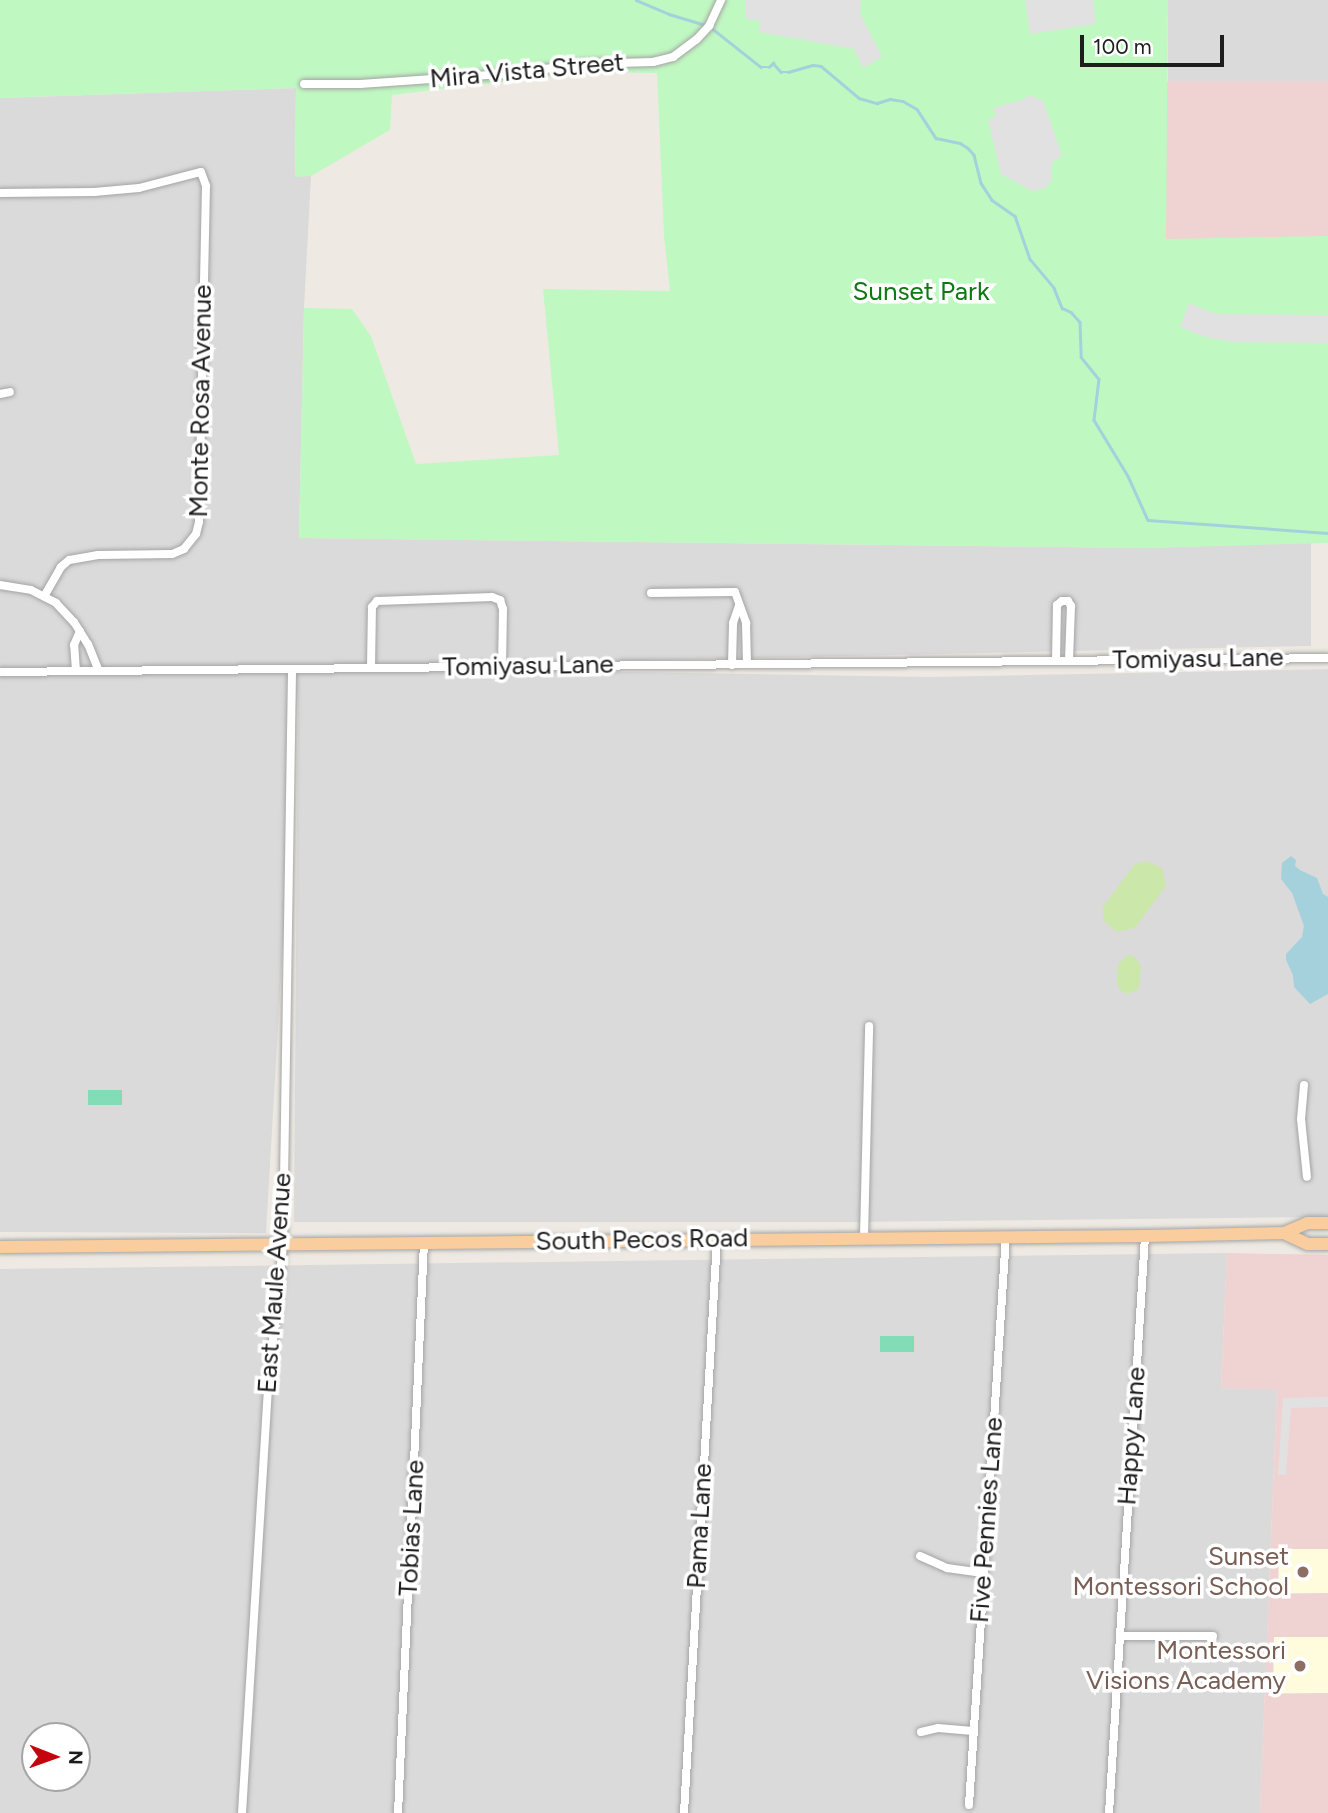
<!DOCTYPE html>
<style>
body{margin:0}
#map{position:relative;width:1328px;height:1813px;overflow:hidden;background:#eeeae3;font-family:Figtree,sans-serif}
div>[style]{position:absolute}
.residential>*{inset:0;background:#dbdada;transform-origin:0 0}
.commercial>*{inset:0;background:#efd2d2;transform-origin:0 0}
.education>*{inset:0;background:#fefcdc;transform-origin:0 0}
.grass>*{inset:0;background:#cbe7aa}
.park>*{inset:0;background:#c0f8c2}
.pitch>*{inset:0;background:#82dcb5;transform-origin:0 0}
.parking>*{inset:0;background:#e1e1e1}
.water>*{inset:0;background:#a4d1db}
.stream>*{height:2.5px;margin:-1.25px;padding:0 1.25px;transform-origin:1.25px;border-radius:1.25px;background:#a4d1db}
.roads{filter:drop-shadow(0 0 2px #a4a4a4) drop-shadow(0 0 2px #a4a4a4)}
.minor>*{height:8px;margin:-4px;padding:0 4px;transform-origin:4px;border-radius:4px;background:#fff}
.primary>*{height:12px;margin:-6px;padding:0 6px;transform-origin:6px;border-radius:6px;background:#f9cd9d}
.dots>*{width:19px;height:19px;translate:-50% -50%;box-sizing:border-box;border:4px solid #fff;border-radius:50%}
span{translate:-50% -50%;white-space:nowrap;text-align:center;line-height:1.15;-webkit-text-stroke:7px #fff;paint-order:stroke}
.street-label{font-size:26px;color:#1d1d1d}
.park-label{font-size:26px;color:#0e7812}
.education-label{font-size:26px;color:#785e54}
.right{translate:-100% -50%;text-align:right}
.north{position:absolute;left:21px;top:1722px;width:70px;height:70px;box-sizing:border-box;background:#fff;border:2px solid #a5a5a5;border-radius:50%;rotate:91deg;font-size:19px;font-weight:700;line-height:28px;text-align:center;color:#1d1d1d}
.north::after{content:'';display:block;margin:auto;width:24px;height:32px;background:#c5050e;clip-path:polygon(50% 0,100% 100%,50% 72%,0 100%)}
.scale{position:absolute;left:1080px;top:35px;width:144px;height:32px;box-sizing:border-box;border:4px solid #1d1d1d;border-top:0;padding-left:9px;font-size:21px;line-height:24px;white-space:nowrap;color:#1d1d1d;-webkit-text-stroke:5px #fff;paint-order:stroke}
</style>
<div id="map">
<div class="residential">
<i style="left:1168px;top:0;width:160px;height:81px"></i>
<i style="clip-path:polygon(296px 88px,295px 176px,311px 176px,304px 308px,299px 538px,1147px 548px,1311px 542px,1311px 646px,326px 667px,930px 677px,1328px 669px,1328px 1217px,852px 1222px,294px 1222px,298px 687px,266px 1233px,0 1232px,0 98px)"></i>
<i style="clip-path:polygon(evenodd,1227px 1253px,1221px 1388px,1277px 1389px,1260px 1813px,0 1813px,0 1269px,1227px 1253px,35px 1736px,77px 1736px,77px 1778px,35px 1778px,35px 1736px)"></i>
</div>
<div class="commercial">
<i style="left:1166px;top:81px;width:162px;height:158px"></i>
<i style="clip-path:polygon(1227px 1253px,1328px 1255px,1328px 1549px,1279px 1552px,1277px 1594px,1328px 1593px,1328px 1637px,1274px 1639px,1272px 1694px,1328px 1693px,1328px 1813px,1260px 1813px,1277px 1390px,1221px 1388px)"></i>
</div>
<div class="education">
<i style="left:1328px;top:1549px;width:44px;height:49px;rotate:90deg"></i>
<i style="left:1328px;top:1637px;width:56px;height:54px;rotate:90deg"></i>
</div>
<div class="grass">
<i style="clip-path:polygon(1146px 861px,1162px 868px,1166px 886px,1135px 928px,1117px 932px,1103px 920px,1103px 907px,1134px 865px)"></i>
<i style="clip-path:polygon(1128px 955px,1135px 957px,1141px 966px,1139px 989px,1128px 994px,1121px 991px,1117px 984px,1118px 964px)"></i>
</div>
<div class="park">
<i style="clip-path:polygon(0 0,1168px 0,1166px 239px,1328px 236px,1328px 543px,1147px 548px,299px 538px,304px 308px,352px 309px,371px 336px,416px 464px,559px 455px,543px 289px,670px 291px,664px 236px,657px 73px,583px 72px,392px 95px,390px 130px,311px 176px,295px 177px,296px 88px,0 98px)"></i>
</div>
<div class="pitch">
<i style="left:88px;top:1090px;width:34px;height:15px"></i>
<i style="left:914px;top:1336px;width:16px;height:34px;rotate:90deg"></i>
</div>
<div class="parking">
<i style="clip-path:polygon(745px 0,861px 0,860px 14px,882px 57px,863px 68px,854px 49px,759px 32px,761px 21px,746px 19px)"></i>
<i style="clip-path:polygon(1025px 0,1093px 0,1096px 24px,1030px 34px)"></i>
<i style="clip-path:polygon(1027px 95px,1043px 100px,1062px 156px,1052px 162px,1052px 179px,1046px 188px,1032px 191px,1001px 174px,988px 120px,996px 116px,993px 108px,1025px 99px)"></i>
<i style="clip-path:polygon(1189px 303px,1215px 314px,1328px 315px,1328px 343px,1234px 342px,1205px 337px,1180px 327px)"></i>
<i style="clip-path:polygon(1328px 1397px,1328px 1407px,1291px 1408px,1286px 1475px,1278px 1475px,1283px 1398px)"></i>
</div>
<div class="water">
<i style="clip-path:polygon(1291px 856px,1296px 860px,1295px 866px,1300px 870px,1317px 878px,1323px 894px,1328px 897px,1328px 994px,1310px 1004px,1294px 987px,1293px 975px,1286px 960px,1286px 954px,1302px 937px,1304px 926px,1292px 893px,1281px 879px,1282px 863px)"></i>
</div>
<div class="stream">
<i style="left:636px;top:0;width:36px;rotate:23deg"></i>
<i style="left:669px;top:14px;width:42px;rotate:16.7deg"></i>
<i style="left:709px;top:26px;width:66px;rotate:38.3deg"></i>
<i style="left:761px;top:67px;width:8px"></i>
<i style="left:769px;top:67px;width:6px;rotate:-45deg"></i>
<i style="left:773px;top:63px;width:12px;rotate:48deg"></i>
<i style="left:781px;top:72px;width:7px"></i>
<i style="left:788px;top:72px;width:26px;rotate:-16deg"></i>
<i style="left:813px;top:65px;width:8px;rotate:7deg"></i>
<i style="left:821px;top:66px;width:50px;rotate:40.1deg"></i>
<i style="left:859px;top:98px;width:19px;rotate:16deg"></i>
<i style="left:877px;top:103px;width:14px;rotate:-17deg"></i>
<i style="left:890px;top:99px;width:13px;rotate:9deg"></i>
<i style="left:903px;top:101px;width:16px;rotate:30deg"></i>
<i style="left:917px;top:109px;width:35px;rotate:57deg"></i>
<i style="left:936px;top:138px;width:25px;rotate:12deg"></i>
<i style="left:960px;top:143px;width:9px;rotate:32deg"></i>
<i style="left:968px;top:148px;width:9px;rotate:49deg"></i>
<i style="left:974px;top:155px;width:29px;rotate:76deg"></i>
<i style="left:981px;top:183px;width:20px;rotate:57deg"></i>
<i style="left:992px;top:200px;width:28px;rotate:35deg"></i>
<i style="left:1015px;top:216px;width:46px;rotate:70.8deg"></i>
<i style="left:1030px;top:259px;width:38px;rotate:50deg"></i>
<i style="left:1054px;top:288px;width:22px;rotate:68deg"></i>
<i style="left:1062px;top:308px;width:10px;rotate:24deg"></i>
<i style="left:1071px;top:312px;width:13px;rotate:48deg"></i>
<i style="left:1080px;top:322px;width:35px;rotate:88deg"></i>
<i style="left:1081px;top:357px;width:28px;rotate:51deg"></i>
<i style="left:1099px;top:379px;width:41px;rotate:97deg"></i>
<i style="left:1094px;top:420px;width:66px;rotate:58.7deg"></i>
<i style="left:1128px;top:476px;width:48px;rotate:65.6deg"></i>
<i style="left:1148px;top:520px;width:180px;rotate:4.1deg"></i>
</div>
<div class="roads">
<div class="minor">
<i style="left:304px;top:84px;width:56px"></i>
<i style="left:360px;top:84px;width:156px;rotate:-4deg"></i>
<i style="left:516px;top:73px;width:66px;rotate:-7.9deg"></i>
<i style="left:581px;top:64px;width:72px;rotate:-1.6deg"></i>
<i style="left:653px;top:62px;width:21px;rotate:-14deg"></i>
<i style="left:673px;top:57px;width:30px;rotate:-37deg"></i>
<i style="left:697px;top:39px;width:18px;rotate:-47deg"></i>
<i style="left:709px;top:26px;width:29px;rotate:-65deg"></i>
<i style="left:0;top:193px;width:94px;rotate:-0.6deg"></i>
<i style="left:94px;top:192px;width:45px;rotate:-5.1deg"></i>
<i style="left:139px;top:188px;width:64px;rotate:-14.5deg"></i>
<i style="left:201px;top:172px;width:15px;rotate:70deg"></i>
<i style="left:206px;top:186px;width:336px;rotate:91.2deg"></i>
<i style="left:199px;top:522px;width:12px;rotate:104deg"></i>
<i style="left:196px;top:534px;width:19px;rotate:129deg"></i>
<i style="left:184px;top:549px;width:13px;rotate:157deg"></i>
<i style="left:172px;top:554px;width:74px;rotate:179.2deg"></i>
<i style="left:98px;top:555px;width:29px;rotate:170deg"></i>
<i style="left:69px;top:560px;width:11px;rotate:139deg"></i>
<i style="left:61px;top:567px;width:34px;rotate:120deg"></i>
<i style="left:0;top:394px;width:10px;rotate:-11deg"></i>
<i style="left:0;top:585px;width:31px;rotate:9deg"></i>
<i style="left:31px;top:590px;width:28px;rotate:27deg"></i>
<i style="left:56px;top:603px;width:26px;rotate:47deg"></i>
<i style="left:74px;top:622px;width:26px;rotate:58deg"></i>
<i style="left:88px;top:644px;width:29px;rotate:68deg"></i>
<i style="left:651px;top:593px;width:84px;rotate:-0.7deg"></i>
<i style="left:735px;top:592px;width:33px;rotate:70deg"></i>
<i style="left:746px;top:623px;width:41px;rotate:88.6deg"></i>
<i style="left:1056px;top:661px;width:56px;rotate:-89deg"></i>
<i style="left:1057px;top:605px;width:6px;rotate:-39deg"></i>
<i style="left:1062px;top:601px;width:6px"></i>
<i style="left:1068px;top:601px;width:6px;rotate:59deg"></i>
<i style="left:1071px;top:606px;width:55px;rotate:92.1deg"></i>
<i style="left:732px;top:665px;width:42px;rotate:-88.6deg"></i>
<i style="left:733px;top:623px;width:18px;rotate:-71deg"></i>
<i style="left:371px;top:668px;width:61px;rotate:-89.1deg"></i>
<i style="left:372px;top:607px;width:8px;rotate:-50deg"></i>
<i style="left:377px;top:601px;width:115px;rotate:-2deg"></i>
<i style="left:492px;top:597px;width:9px;rotate:21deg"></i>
<i style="left:500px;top:600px;width:9px;rotate:72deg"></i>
<i style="left:503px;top:609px;width:58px;rotate:91deg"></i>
<i style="left:76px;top:671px;width:26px;rotate:-94deg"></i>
<i style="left:74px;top:645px;width:15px;rotate:-67deg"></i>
<i style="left:0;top:672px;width:1328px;rotate:-0.6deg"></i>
<i style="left:1304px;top:1085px;width:34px;rotate:95deg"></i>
<i style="left:1301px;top:1119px;width:58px;rotate:84.1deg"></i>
<i style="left:864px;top:1237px;width:211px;rotate:-88.6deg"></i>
<i style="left:920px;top:1556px;width:30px;rotate:24deg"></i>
<i style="left:947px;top:1568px;width:36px;rotate:8deg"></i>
<i style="left:1120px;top:1636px;width:93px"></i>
<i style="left:921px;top:1732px;width:17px;rotate:-13deg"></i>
<i style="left:938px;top:1728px;width:35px;rotate:5deg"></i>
<i style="left:969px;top:1805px;width:570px;rotate:-86.28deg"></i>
<i style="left:242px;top:1813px;width:426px;rotate:-86.5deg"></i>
<i style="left:268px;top:1388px;width:144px;rotate:-84deg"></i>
<i style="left:283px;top:1245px;width:576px;rotate:-89.1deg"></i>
<i style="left:398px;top:1813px;width:571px;rotate:-87.39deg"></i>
<i style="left:684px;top:1813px;width:575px;rotate:-86.71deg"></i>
<i style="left:1109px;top:1813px;width:578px;rotate:-86.43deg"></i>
</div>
<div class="primary">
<i style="left:1284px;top:1233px;width:26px;rotate:25deg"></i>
<i style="left:1308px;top:1244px;width:20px"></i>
<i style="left:0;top:1247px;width:1145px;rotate:-0.55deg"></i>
<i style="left:1145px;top:1236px;width:139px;rotate:-1.2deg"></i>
<i style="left:1284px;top:1233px;width:25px;rotate:-23deg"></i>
<i style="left:1307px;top:1223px;width:21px"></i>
</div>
</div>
<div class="dots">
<i style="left:1303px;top:1572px;background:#8d6e63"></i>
<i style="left:1300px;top:1666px;background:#8d6e63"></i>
</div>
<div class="street-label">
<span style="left:527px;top:71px;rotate:-5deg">Mira Vista Street</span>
<span style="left:201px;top:401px;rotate:-89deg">Monte Rosa Avenue</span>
<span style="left:1198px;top:659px;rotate:-1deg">Tomiyasu Lane</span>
<span style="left:528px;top:666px;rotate:-1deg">Tomiyasu Lane</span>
<span style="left:642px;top:1240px;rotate:-1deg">South Pecos Road</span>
<span style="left:275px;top:1283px;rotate:-86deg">East Maule Avenue</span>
<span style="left:1132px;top:1436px;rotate:-86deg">Happy Lane</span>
<span style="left:987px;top:1520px;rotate:-86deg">Five Pennies Lane</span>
<span style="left:700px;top:1526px;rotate:-87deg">Pama Lane</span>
<span style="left:412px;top:1528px;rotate:-87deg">Tobias Lane</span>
</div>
<div class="park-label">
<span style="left:921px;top:292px">Sunset Park</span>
</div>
<div class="education-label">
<span class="right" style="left:1289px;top:1572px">Sunset<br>Montessori School</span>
<span class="right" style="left:1286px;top:1666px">Montessori<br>Visions Academy</span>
</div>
<div class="north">N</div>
<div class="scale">100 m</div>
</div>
